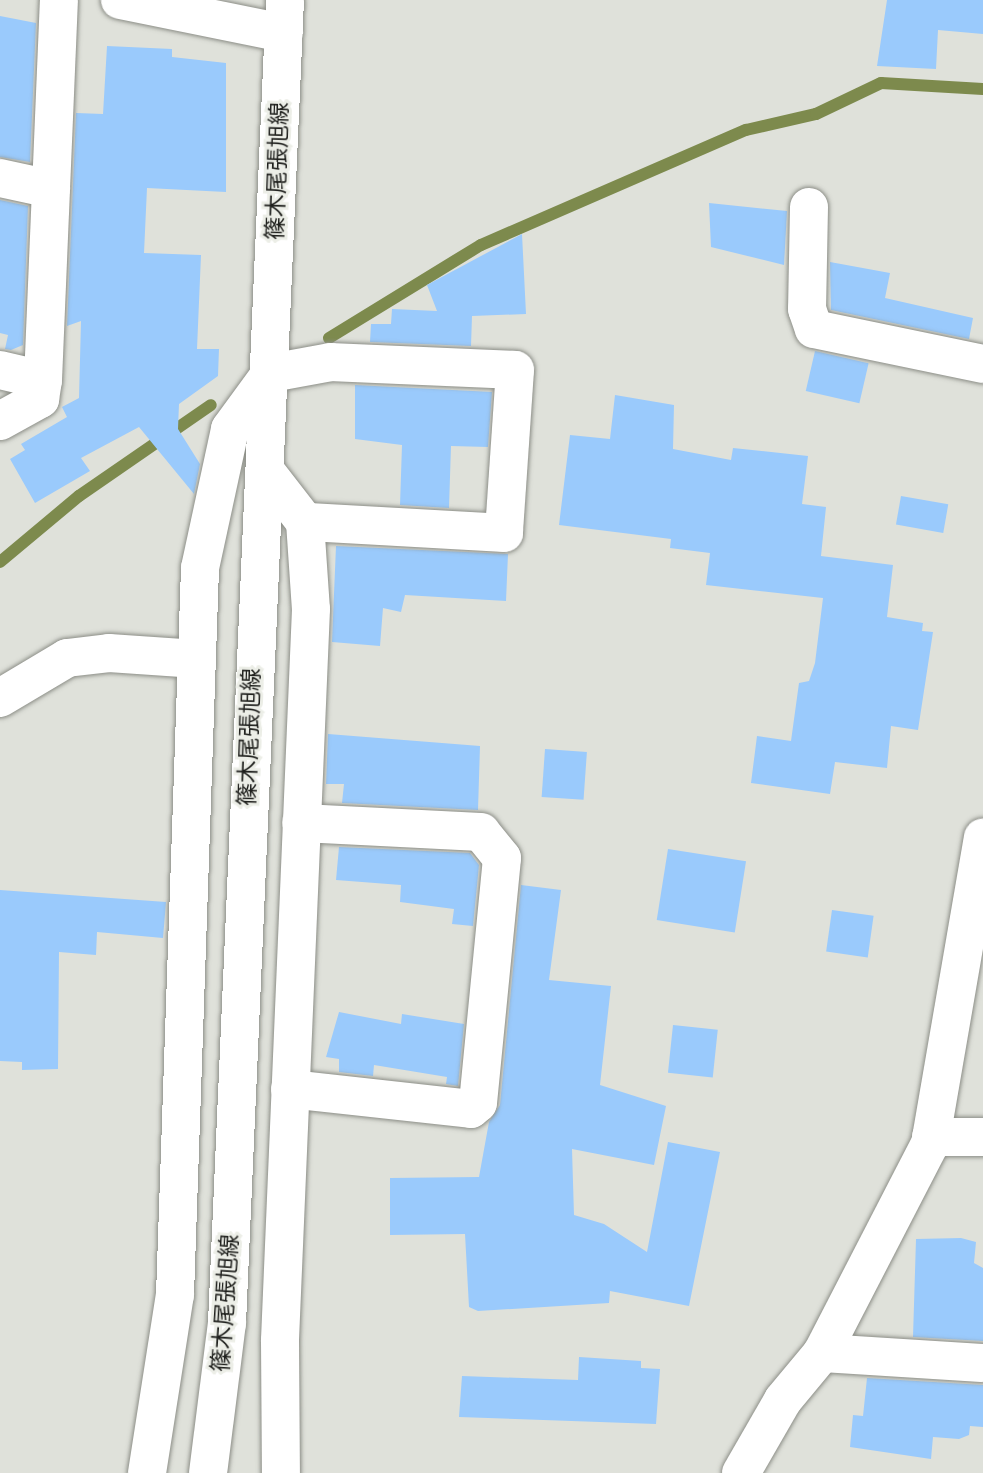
<!DOCTYPE html>
<meta charset="utf-8">
<style>
body{margin:0}
#map{position:relative;width:983px;height:1473px;overflow:hidden;background:#dfe1da;font-family:"Nunito Sans","Noto Sans JP",sans-serif}
div>[style]{position:absolute}
.stream>*{height:12px;margin:-6px;padding:0 6px;transform-origin:6px;border-radius:6px;background:#7d8a4d}
.building>*{inset:0;background:#9acafc;transform-origin:0 0}
.roads{filter:drop-shadow(0 0 2px #8c8e87) drop-shadow(0 0 2px #8c8e87)}
.street>*{height:38px;margin:-19px;padding:0 19px;transform-origin:19px;border-radius:19px;background:#fff}
.secondary>*{height:38px;margin:-19px;padding:0 19px;transform-origin:19px;border-radius:19px;background:#fff}
span{translate:-50% -50%;white-space:nowrap;text-align:center;line-height:1.15;-webkit-text-stroke:6px #eceee7;paint-order:stroke}
.street-label{font-size:23px;color:#1f201d}
</style>
<div id="map">
<div class="stream">
<i style="left:329px;top:338px;width:178px;rotate:-31.5deg"></i>
<i style="left:481px;top:245px;width:289px;rotate:-23.5deg"></i>
<i style="left:746px;top:130px;width:72px;rotate:-12.9deg"></i>
<i style="left:816px;top:114px;width:72px;rotate:-25.5deg"></i>
<i style="left:881px;top:83px;width:102px;rotate:3.4deg"></i>
<i style="left:0;top:562px;width:103px;rotate:-39.9deg"></i>
<i style="left:79px;top:496px;width:160px;rotate:-34.6deg"></i>
</div>
<div class="building">
<i style="clip-path:polygon(887px 0,983px 0,983px 34px,938px 30px,936px 69px,877px 66px)"></i>
<i style="clip-path:polygon(0 16px,36px 23px,30px 162px,0 157px)"></i>
<i style="clip-path:polygon(107px 46px,172px 49px,172px 57px,226px 63px,226px 192px,147px 188px,144px 253px,201px 255px,197px 349px,219px 349px,218px 376px,179px 404px,178px 429px,200px 464px,194px 494px,139px 427px,81px 458px,90px 471px,35px 503px,10px 459px,25px 450px,21px 444px,67px 417px,62px 407px,79px 398px,81px 321px,67px 326px,76px 113px,103px 114px)"></i>
<i style="clip-path:polygon(0 200px,28px 206px,23px 345px,11px 350px,5px 349px,8px 335px,0 333px)"></i>
<i style="clip-path:polygon(709px 203px,787px 211px,784px 265px,711px 247px)"></i>
<i style="clip-path:polygon(522px 234px,526px 314px,472px 316px,471px 346px,370px 342px,371px 324px,391px 324px,392px 309px,437px 311px,427px 285px)"></i>
<i style="clip-path:polygon(830px 262px,890px 273px,885px 298px,973px 318px,969px 339px,831px 310px)"></i>
<i style="left:815px;top:351px;width:55px;height:41px;rotate:13deg"></i>
<i style="clip-path:polygon(355px 385px,492px 392px,488px 447px,451px 446px,449px 508px,400px 505px,402px 445px,355px 439px)"></i>
<i style="clip-path:polygon(615px 395px,674px 405px,673px 449px,731px 460px,733px 448px,808px 456px,802px 504px,826px 507px,821px 556px,893px 565px,887px 617px,923px 623px,922px 631px,933px 632px,918px 730px,891px 726px,887px 768px,835px 762px,830px 794px,751px 783px,757px 736px,791px 741px,799px 683px,809px 681px,815px 663px,823px 598px,706px 585px,710px 553px,670px 548px,671px 539px,559px 525px,570px 435px,610px 439px)"></i>
<i style="left:901px;top:496px;width:48px;height:29px;rotate:10deg"></i>
<i style="clip-path:polygon(336px 546px,508px 554px,506px 601px,405px 595px,401px 612px,383px 608px,380px 646px,332px 642px)"></i>
<i style="clip-path:polygon(328px 734px,480px 746px,478px 810px,342px 803px,344px 784px,326px 784px)"></i>
<i style="left:545px;top:749px;width:42px;height:48px;rotate:4deg"></i>
<i style="clip-path:polygon(339px 847px,470px 853px,479px 865px,473px 926px,452px 924px,454px 909px,400px 902px,401px 885px,336px 880px)"></i>
<i style="left:668px;top:849px;width:79px;height:72px;rotate:9deg"></i>
<i style="clip-path:polygon(521px 885px,561px 890px,549px 980px,611px 986px,600px 1085px,666px 1106px,654px 1165px,572px 1149px,574px 1215px,604px 1224px,647px 1252px,668px 1142px,720px 1152px,689px 1306px,610px 1291px,609px 1303px,478px 1311px,469px 1307px,465px 1234px,390px 1235px,390px 1178px,479px 1177px,489px 1122px,500px 1105px)"></i>
<i style="clip-path:polygon(0 890px,166px 902px,163px 938px,97px 932px,96px 955px,59px 952px,58px 1069px,22px 1070px,22px 1062px,0 1061px)"></i>
<i style="left:832px;top:910px;width:42px;height:42px;rotate:8deg"></i>
<i style="clip-path:polygon(339px 1012px,401px 1024px,402px 1014px,464px 1024px,458px 1086px,446px 1084px,447px 1077px,374px 1065px,373px 1076px,339px 1072px,339px 1059px,326px 1057px)"></i>
<i style="left:673px;top:1025px;width:45px;height:48px;rotate:6deg"></i>
<i style="clip-path:polygon(961px 1238px,976px 1242px,974px 1263px,983px 1268px,983px 1341px,913px 1337px,916px 1239px)"></i>
<i style="clip-path:polygon(579px 1357px,641px 1361px,641px 1368px,660px 1369px,656px 1424px,459px 1417px,462px 1376px,578px 1380px)"></i>
<i style="clip-path:polygon(867px 1378px,983px 1385px,983px 1427px,970px 1426px,969px 1435px,959px 1439px,933px 1437px,931px 1459px,850px 1447px,853px 1415px,863px 1416px)"></i>
</div>
<div class="roads">
<div class="street">
<i style="left:120px;top:0;width:167px;rotate:11.4deg"></i>
<i style="left:0;top:178px;width:52px;rotate:12.2deg"></i>
<i style="left:809px;top:207px;width:102px;rotate:91.1deg"></i>
<i style="left:807px;top:309px;width:21px;rotate:71deg"></i>
<i style="left:814px;top:329px;width:173px;rotate:11.7deg"></i>
<i style="left:0;top:370px;width:44px;rotate:13.1deg"></i>
<i style="left:0;top:421px;width:46px;rotate:-28.8deg"></i>
<i style="left:40px;top:399px;width:19px;rotate:-81deg"></i>
<i style="left:43px;top:380px;width:380px;rotate:-87.6deg"></i>
<i style="left:267px;top:473px;width:62px;rotate:52.2deg"></i>
<i style="left:305px;top:522px;width:87px;rotate:86.1deg"></i>
<i style="left:311px;top:609px;width:733px;rotate:92.43deg"></i>
<i style="left:280px;top:1341px;width:132px;rotate:89.6deg"></i>
<i style="left:0;top:698px;width:78px;rotate:-30.8deg"></i>
<i style="left:67px;top:658px;width:42px;rotate:-6.8deg"></i>
<i style="left:109px;top:653px;width:88px;rotate:3.9deg"></i>
<i style="left:290px;top:1089px;width:182px;rotate:6.3deg"></i>
<i style="left:471px;top:1109px;width:9px;rotate:-41deg"></i>
<i style="left:478px;top:1103px;width:246px;rotate:-84.4deg"></i>
<i style="left:502px;top:858px;width:33px;rotate:-129deg"></i>
<i style="left:481px;top:832px;width:180px;rotate:-177.1deg"></i>
<i style="left:931px;top:1137px;width:52px"></i>
<i style="left:822px;top:1353px;width:161px;rotate:3.6deg"></i>
<i style="left:147px;top:1473px;width:180px;rotate:-81.1deg"></i>
<i style="left:175px;top:1295px;width:727px;rotate:-88.03deg"></i>
<i style="left:200px;top:568px;width:142px;rotate:-77.8deg"></i>
<i style="left:230px;top:429px;width:69px;rotate:-53.8deg"></i>
<i style="left:271px;top:373px;width:61px;rotate:-10.4deg"></i>
<i style="left:331px;top:362px;width:184px;rotate:2.5deg"></i>
<i style="left:515px;top:370px;width:163px;rotate:93.9deg"></i>
<i style="left:504px;top:533px;width:199px;rotate:-176.8deg"></i>
<i style="left:741px;top:1473px;width:84px;rotate:-60.1deg"></i>
<i style="left:783px;top:1400px;width:61px;rotate:-50.3deg"></i>
<i style="left:822px;top:1353px;width:235px;rotate:-62.7deg"></i>
<i style="left:930px;top:1144px;width:311px;rotate:-80.2deg"></i>
</div>
<div class="secondary">
<i style="left:208px;top:1473px;width:151px;rotate:-82.8deg"></i>
<i style="left:227px;top:1323px;width:1324px;rotate:-87.49deg"></i>
</div>
</div>
<div class="street-label">
<span style="left:278px;top:171px;rotate:-88deg">篠木尾張旭線</span>
<span style="left:250px;top:737px;rotate:-88deg">篠木尾張旭線</span>
<span style="left:226px;top:1303px;rotate:-86deg">篠木尾張旭線</span>
</div>
</div>
